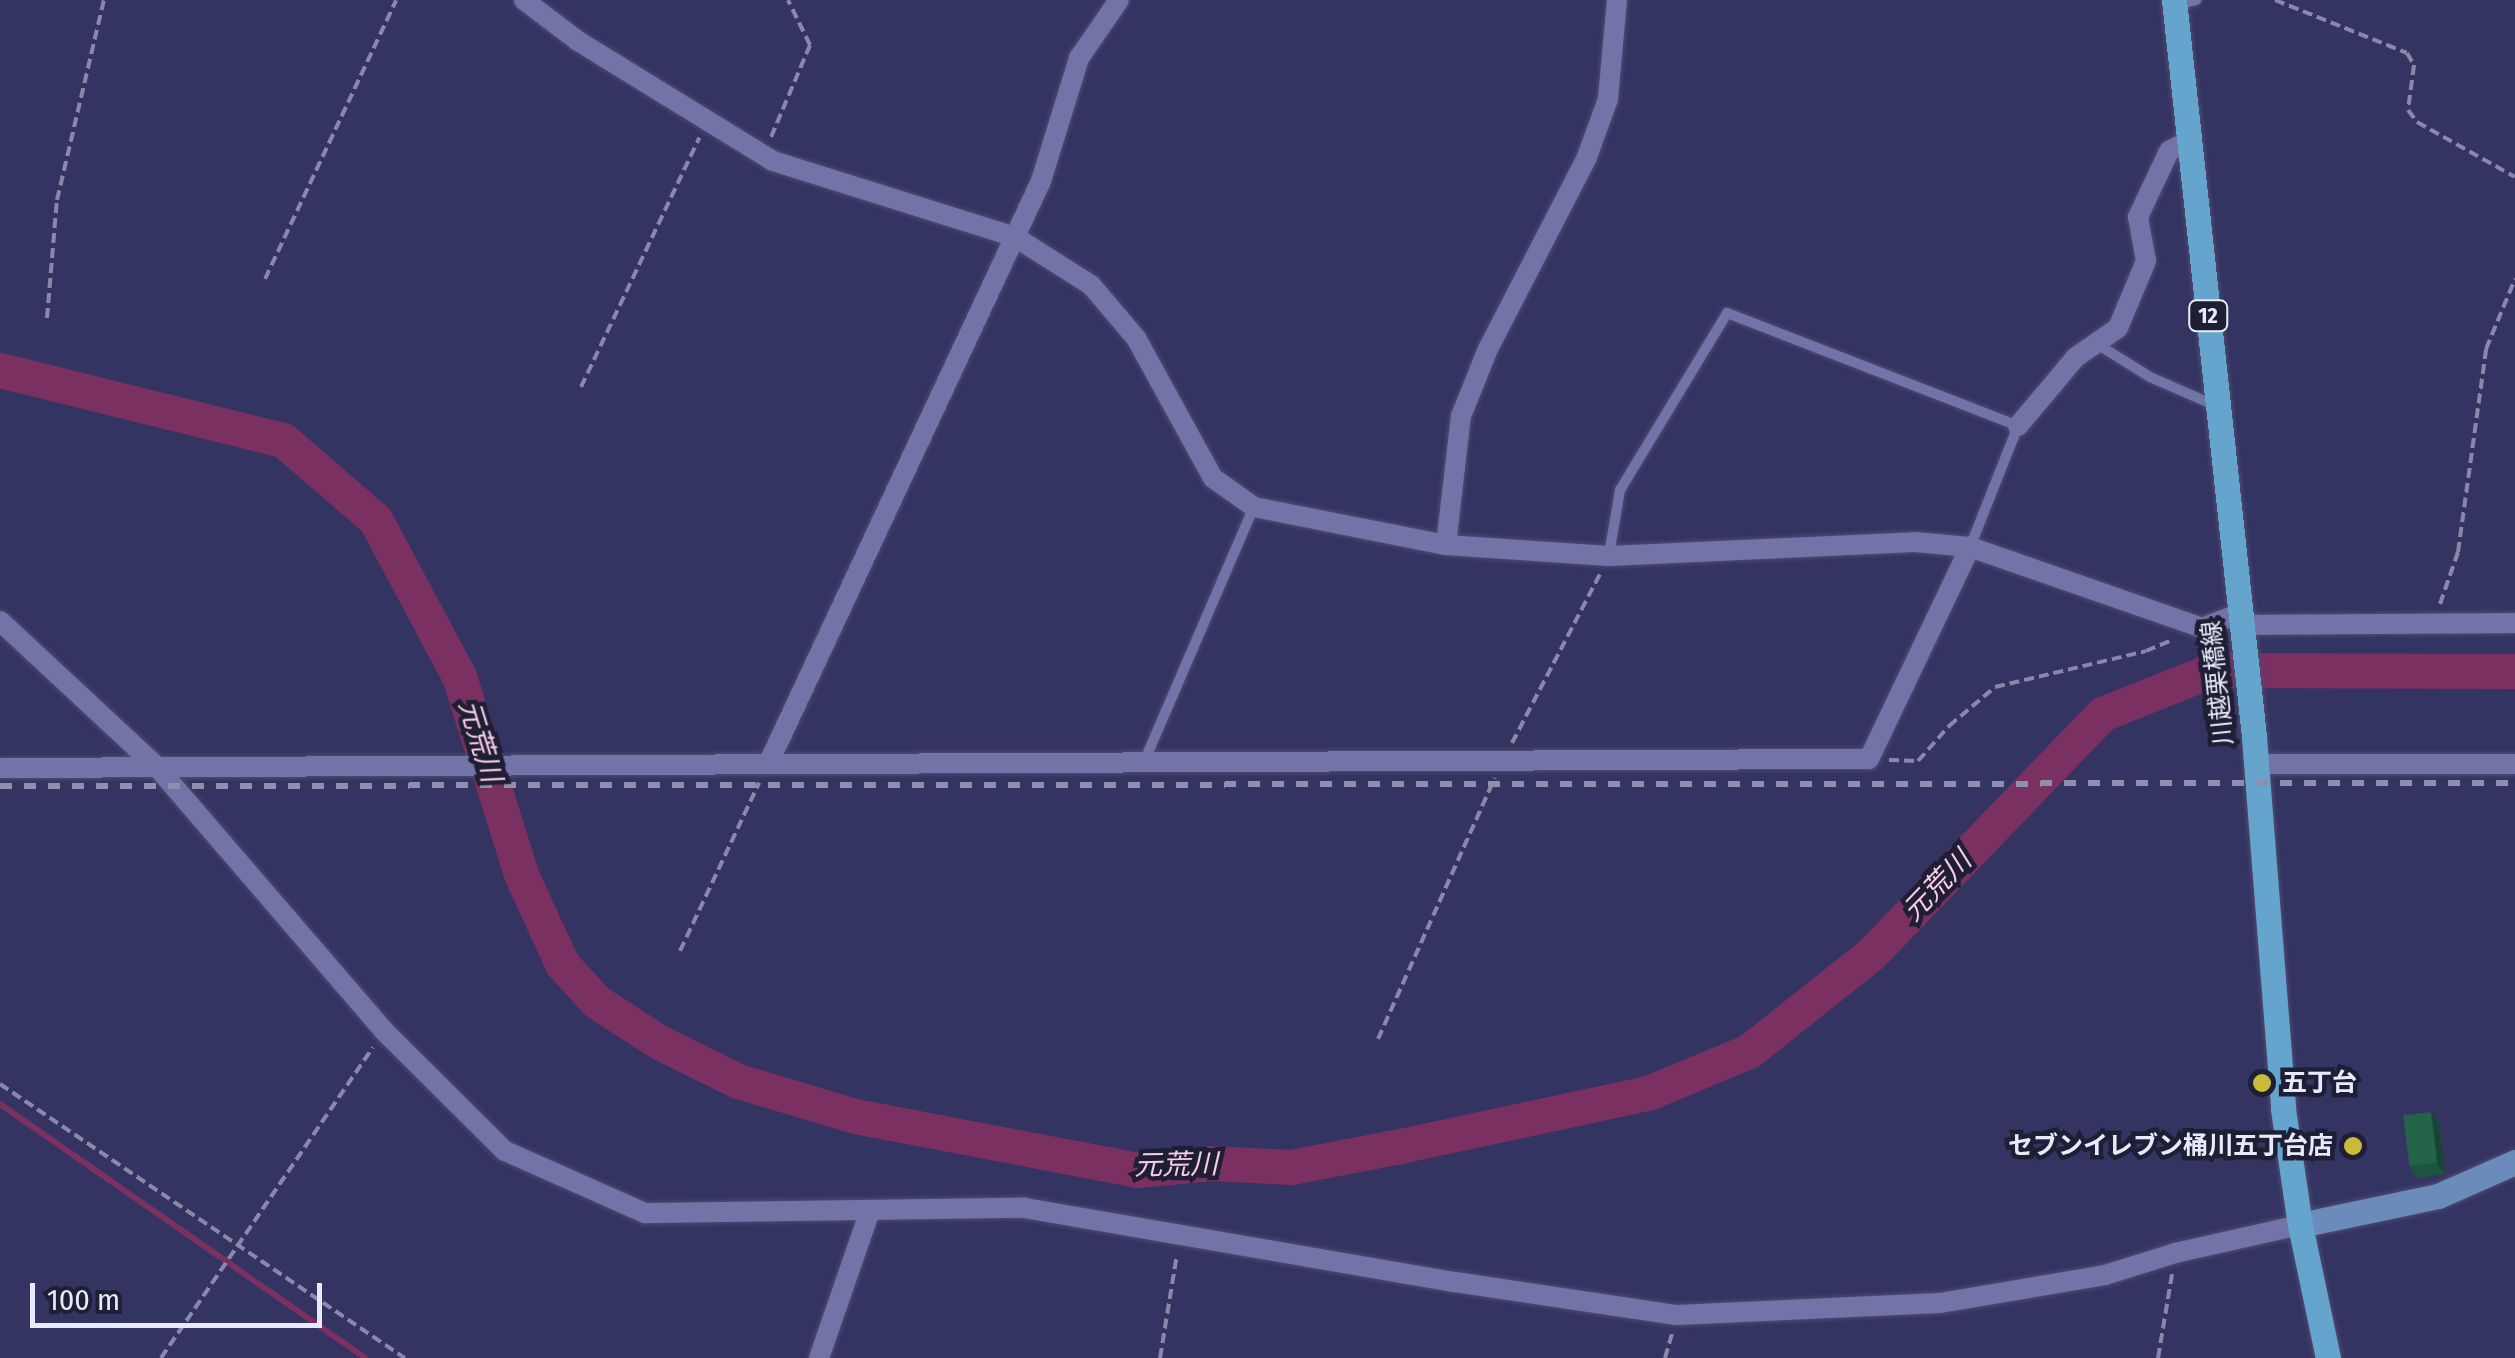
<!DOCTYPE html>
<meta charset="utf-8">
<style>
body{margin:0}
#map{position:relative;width:2515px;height:1358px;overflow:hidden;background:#343462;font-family:"Fira Sans Condensed","Noto Sans JP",sans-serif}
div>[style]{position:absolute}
.stream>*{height:6px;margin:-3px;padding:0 3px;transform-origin:3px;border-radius:3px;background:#7a3061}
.river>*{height:35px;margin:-17.5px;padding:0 17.5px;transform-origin:17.5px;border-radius:17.5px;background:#7a3061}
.path>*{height:4px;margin-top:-2px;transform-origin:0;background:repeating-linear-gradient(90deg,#8889a9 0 10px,transparent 0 15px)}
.roads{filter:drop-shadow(0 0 2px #4e4c71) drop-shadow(0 0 2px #4e4c71)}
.lane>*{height:10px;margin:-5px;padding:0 5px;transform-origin:5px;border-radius:5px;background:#7274a7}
.street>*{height:20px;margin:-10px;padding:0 10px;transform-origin:10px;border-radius:10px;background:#7274a7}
.secondary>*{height:25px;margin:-12.5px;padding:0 12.5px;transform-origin:12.5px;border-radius:12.5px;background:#6b8cba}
.primary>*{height:25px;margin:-12.5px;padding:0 12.5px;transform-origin:12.5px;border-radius:12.5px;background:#64a4cd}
.rail>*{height:6px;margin-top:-3px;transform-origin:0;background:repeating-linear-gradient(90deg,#8e8faf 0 12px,transparent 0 24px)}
.wall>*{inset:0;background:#1e553e}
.shaded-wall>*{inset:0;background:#184532}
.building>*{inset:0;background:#236348;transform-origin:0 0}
.dots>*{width:28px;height:28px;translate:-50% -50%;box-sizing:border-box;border:5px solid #1e1f34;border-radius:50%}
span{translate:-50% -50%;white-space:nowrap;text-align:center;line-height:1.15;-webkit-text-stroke:9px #1e1f34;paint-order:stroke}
.shield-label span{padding:2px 8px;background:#1e1f34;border:2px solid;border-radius:8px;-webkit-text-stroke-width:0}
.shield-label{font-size:22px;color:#e8eafb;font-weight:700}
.street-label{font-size:25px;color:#e8eafb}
.poi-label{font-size:25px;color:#e8eafb;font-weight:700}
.left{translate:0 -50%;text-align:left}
.right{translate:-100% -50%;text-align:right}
.water-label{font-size:28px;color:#f8cce6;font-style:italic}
.scale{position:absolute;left:30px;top:1283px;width:292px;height:45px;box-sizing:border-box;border:5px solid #e8eafb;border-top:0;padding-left:12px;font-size:30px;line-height:35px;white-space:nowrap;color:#e8eafb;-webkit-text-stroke:8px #1e1f34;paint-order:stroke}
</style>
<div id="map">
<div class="stream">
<i style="left:0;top:1104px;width:445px;rotate:34.8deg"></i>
</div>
<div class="river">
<i style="left:0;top:370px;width:292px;rotate:13.9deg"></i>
<i style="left:283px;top:440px;width:121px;rotate:40.7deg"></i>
<i style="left:375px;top:519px;width:178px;rotate:61.9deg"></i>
<i style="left:459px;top:676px;width:207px;rotate:72.6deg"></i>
<i style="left:521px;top:874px;width:60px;rotate:65.6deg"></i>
<i style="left:546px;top:929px;width:40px;rotate:65deg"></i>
<i style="left:563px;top:965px;width:50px;rotate:47.4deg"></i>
<i style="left:597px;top:1002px;width:74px;rotate:32.8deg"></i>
<i style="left:659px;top:1042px;width:88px;rotate:26.3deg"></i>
<i style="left:738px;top:1081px;width:122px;rotate:16.7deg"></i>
<i style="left:855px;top:1116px;width:287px;rotate:10.8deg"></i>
<i style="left:1137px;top:1170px;width:75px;rotate:-5.3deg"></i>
<i style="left:1212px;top:1163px;width:79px;rotate:2.9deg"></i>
<i style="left:1291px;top:1167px;width:111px;rotate:-10.9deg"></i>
<i style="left:1400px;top:1146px;width:254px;rotate:-12.1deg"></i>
<i style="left:1648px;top:1093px;width:109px;rotate:-22.6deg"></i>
<i style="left:1749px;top:1051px;width:157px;rotate:-38.5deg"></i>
<i style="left:1872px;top:953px;width:332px;rotate:-46.1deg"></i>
<i style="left:2102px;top:714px;width:118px;rotate:-21.8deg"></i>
<i style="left:2212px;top:670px;width:303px;rotate:0.2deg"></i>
</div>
<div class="path">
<i style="left:2275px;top:0;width:142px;rotate:21.9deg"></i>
<i style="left:2407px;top:53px;width:14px;rotate:60deg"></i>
<i style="left:2414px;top:65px;width:45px;rotate:97.6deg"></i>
<i style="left:2408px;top:110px;width:15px;rotate:53deg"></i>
<i style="left:2417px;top:122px;width:112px;rotate:29.3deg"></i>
<i style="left:771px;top:137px;width:100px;rotate:-67deg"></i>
<i style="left:810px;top:45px;width:50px;rotate:-116.1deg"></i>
<i style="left:265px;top:279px;width:308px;rotate:-64.8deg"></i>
<i style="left:47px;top:318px;width:118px;rotate:-85.2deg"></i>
<i style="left:57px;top:200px;width:205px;rotate:-76.8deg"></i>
<i style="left:581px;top:387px;width:276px;rotate:-64.6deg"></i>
<i style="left:2440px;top:604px;width:55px;rotate:-70.9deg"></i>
<i style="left:2458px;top:552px;width:205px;rotate:-82.1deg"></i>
<i style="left:2486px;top:349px;width:76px;rotate:-67.5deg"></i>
<i style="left:1512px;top:743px;width:191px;rotate:-62.5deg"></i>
<i style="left:1889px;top:760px;width:29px;rotate:2deg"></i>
<i style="left:1918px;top:761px;width:47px;rotate:-48.5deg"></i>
<i style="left:1949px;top:726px;width:60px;rotate:-40.3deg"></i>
<i style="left:1995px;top:687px;width:155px;rotate:-13.4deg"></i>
<i style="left:2146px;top:651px;width:28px;rotate:-23deg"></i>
<i style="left:680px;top:951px;width:186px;rotate:-64.8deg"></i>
<i style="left:1378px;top:1039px;width:286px;rotate:-65.9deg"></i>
<i style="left:0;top:1084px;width:489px;rotate:34.1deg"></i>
<i style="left:161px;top:1358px;width:376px;rotate:-55.7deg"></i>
<i style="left:1160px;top:1358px;width:105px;rotate:-80.7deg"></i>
<i style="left:1665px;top:1358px;width:25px;rotate:-74deg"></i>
<i style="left:2158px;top:1358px;width:85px;rotate:-80.5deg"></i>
</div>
<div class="roads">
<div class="lane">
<i style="left:2176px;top:5px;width:21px;rotate:-14deg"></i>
<i style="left:2097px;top:344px;width:62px;rotate:31.9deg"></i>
<i style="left:2150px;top:377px;width:70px;rotate:23.6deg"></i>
<i style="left:1609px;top:555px;width:66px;rotate:-80.4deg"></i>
<i style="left:1620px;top:490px;width:207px;rotate:-58.8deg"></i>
<i style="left:1727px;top:313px;width:312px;rotate:21.2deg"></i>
<i style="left:2018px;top:426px;width:130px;rotate:111.6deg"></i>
<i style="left:1144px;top:762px;width:278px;rotate:-66.7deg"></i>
</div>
<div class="street">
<i style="left:524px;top:0;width:68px;rotate:37.2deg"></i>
<i style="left:578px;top:41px;width:229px;rotate:31.6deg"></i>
<i style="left:773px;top:161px;width:254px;rotate:17.4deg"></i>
<i style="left:1015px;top:237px;width:90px;rotate:32.3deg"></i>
<i style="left:1091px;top:285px;width:70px;rotate:49.7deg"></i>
<i style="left:1136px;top:338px;width:160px;rotate:61.2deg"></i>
<i style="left:1213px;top:478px;width:50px;rotate:35.3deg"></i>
<i style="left:1254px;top:507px;width:196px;rotate:11.2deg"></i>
<i style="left:1446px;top:545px;width:163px;rotate:3.9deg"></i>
<i style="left:1609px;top:556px;width:306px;rotate:-2.6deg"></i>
<i style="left:1915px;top:542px;width:55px;rotate:5.2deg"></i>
<i style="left:1970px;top:547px;width:246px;rotate:19.2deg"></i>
<i style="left:2202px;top:628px;width:41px;rotate:-21.5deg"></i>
<i style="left:2018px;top:426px;width:90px;rotate:-50deg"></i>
<i style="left:2076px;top:357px;width:51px;rotate:-34.6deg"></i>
<i style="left:2118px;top:328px;width:73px;rotate:-67.3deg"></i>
<i style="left:2146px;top:261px;width:45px;rotate:-100.3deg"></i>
<i style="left:2138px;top:217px;width:73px;rotate:-64.8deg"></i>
<i style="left:2169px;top:151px;width:22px;rotate:-27deg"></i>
<i style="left:1446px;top:545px;width:130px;rotate:-83.4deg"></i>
<i style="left:1461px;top:416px;width:72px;rotate:-68.1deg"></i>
<i style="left:1488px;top:349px;width:216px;rotate:-62.7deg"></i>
<i style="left:1587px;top:157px;width:62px;rotate:-70.1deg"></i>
<i style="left:1608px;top:99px;width:99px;rotate:-84.8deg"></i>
<i style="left:0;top:621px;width:216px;rotate:42.9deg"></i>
<i style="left:158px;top:768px;width:347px;rotate:49.3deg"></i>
<i style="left:384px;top:1031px;width:170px;rotate:44.8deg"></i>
<i style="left:505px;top:1151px;width:153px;rotate:23.9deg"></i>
<i style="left:645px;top:1213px;width:380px;rotate:-0.8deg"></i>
<i style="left:1025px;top:1208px;width:436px;rotate:9.8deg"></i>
<i style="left:1455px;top:1282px;width:224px;rotate:8.5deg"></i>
<i style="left:1677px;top:1315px;width:263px;rotate:-2.6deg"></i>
<i style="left:1940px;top:1303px;width:167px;rotate:-9.6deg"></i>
<i style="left:2105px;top:1275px;width:73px;rotate:-17.4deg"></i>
<i style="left:2175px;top:1253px;width:128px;rotate:-12.6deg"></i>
<i style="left:2242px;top:625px;width:273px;rotate:-0.4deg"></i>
<i style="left:769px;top:762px;width:642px;rotate:-64.91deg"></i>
<i style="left:1041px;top:181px;width:129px;rotate:-72.8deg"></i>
<i style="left:1079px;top:58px;width:70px;rotate:-55.4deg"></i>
<i style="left:2256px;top:764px;width:259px"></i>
<i style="left:0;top:768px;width:1869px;rotate:-0.28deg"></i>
<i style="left:1869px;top:759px;width:235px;rotate:-64.5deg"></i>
<i style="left:819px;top:1358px;width:156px;rotate:-70.9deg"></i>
</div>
<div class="secondary">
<i style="left:2300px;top:1225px;width:141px;rotate:-11.9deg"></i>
<i style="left:2438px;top:1196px;width:84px;rotate:-23.8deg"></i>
</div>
<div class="primary">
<i style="left:2174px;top:0;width:741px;rotate:83.8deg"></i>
<i style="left:2254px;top:737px;width:373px;rotate:85.5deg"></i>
<i style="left:2283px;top:1109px;width:117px;rotate:81.7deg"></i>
<i style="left:2300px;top:1225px;width:136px;rotate:78.1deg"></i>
</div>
</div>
<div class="rail">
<i style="left:0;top:786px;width:2515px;rotate:-0.07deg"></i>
</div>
<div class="wall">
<i style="clip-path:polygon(2439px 1123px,2445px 1174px,2417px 1178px,2409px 1166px)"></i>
</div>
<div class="shaded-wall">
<i style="clip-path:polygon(2431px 1112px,2439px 1123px,2445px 1174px,2437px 1163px)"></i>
</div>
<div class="building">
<i style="left:2431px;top:1112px;width:51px;height:28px;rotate:83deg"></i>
</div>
<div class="dots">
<i style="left:2262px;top:1083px;background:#caba3a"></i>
<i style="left:2353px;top:1146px;background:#caba3a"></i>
</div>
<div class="shield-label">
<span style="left:2208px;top:316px">12</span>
</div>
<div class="street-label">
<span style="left:2218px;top:683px;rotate:-96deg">川越栗橋線</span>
</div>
<div class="poi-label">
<span class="left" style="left:2282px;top:1083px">五丁台</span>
<span class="right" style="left:2333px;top:1146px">セブンイレブン桶川五丁台店</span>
</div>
<div class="water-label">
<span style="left:480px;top:741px;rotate:73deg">元荒川</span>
<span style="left:1937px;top:886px;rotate:-46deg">元荒川</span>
<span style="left:1176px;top:1165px;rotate:-1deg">元荒川</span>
</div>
<div class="scale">100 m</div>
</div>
